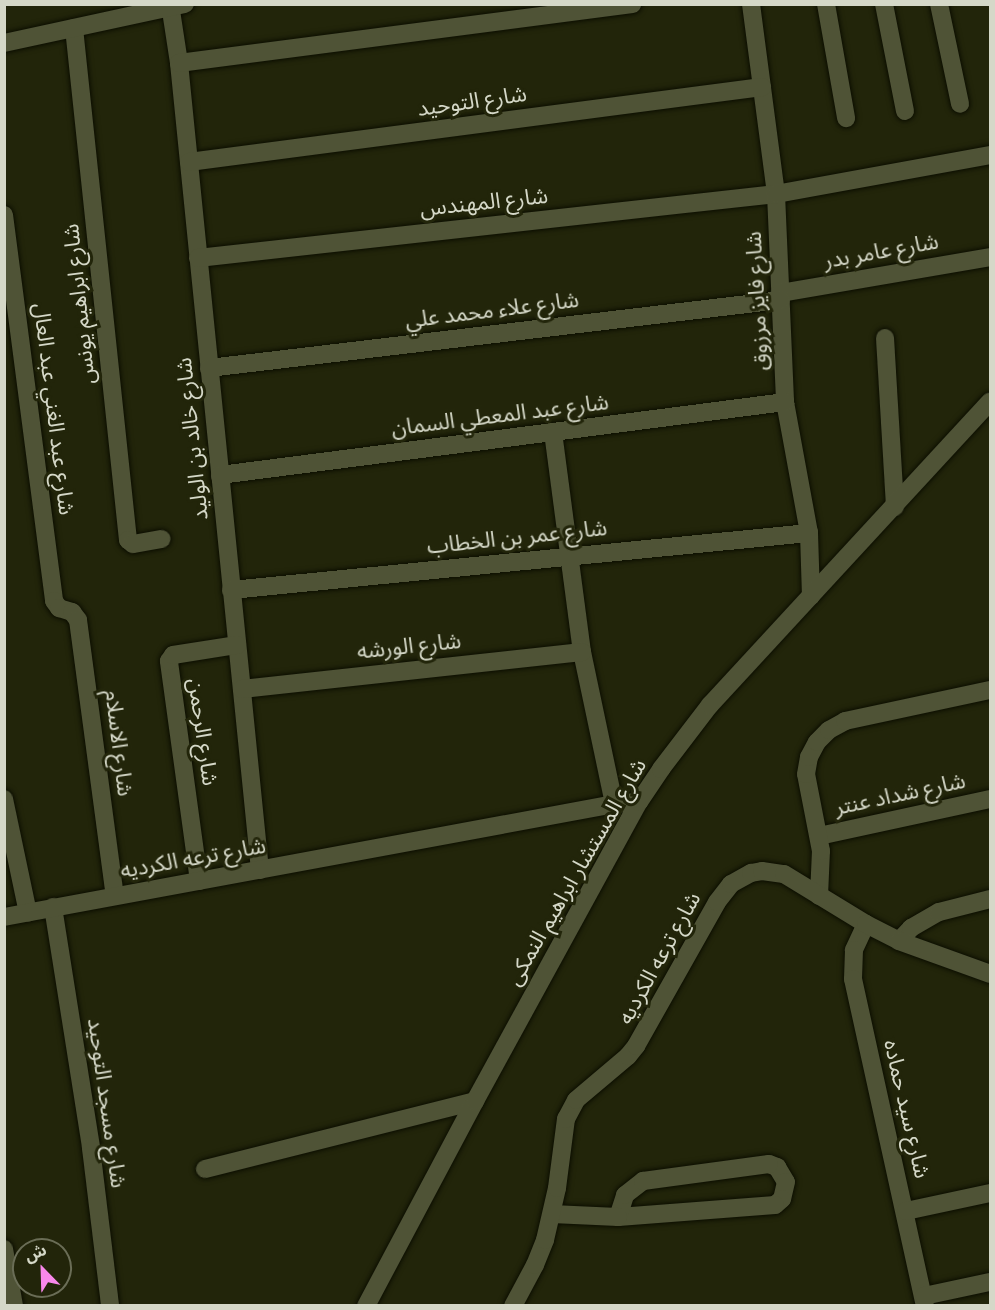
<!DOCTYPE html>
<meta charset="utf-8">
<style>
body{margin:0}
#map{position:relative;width:995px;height:1310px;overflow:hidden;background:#22250a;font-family:Cabin,"Noto Sans Arabic",sans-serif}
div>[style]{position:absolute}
.roads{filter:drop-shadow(0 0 2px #0c0e00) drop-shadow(0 0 2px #0c0e00)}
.minor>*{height:18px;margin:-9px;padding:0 9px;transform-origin:9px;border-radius:9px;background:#4f5336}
span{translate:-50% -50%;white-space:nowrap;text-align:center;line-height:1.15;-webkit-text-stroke:6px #22250a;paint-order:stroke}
.street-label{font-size:22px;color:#d5d8c8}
.frame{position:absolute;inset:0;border:6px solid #d5d8c8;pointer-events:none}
.north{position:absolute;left:12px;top:1238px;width:60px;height:60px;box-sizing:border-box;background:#22250a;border:2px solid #6a6d56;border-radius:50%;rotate:337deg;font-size:16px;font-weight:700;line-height:24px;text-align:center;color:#d5d8c8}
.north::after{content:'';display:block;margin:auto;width:21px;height:27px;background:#f888eb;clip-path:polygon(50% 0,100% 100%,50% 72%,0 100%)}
</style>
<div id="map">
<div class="roads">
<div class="minor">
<i style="left:170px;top:4px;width:60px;rotate:81.3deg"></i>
<i style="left:179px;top:63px;width:811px;rotate:84.27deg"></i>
<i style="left:751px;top:4px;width:192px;rotate:82.5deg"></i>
<i style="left:776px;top:194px;width:208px;rotate:87.5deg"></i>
<i style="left:785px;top:402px;width:133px;rotate:79.6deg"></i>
<i style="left:809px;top:533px;width:63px;rotate:88.2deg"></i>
<i style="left:826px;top:4px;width:116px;rotate:80deg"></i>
<i style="left:884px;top:4px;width:109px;rotate:78.9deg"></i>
<i style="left:939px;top:4px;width:102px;rotate:78.1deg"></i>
<i style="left:74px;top:28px;width:515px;rotate:83.98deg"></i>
<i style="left:128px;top:540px;width:6px;rotate:39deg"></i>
<i style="left:133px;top:544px;width:29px;rotate:-10deg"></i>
<i style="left:4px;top:43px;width:185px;rotate:-12.2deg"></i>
<i style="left:179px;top:63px;width:457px;rotate:-7.4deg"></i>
<i style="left:189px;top:162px;width:578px;rotate:-7.46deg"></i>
<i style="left:4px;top:215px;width:389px;rotate:82.6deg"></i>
<i style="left:54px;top:601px;width:9px;rotate:54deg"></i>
<i style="left:59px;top:608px;width:14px;rotate:17deg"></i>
<i style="left:72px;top:612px;width:10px;rotate:53deg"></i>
<i style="left:78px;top:620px;width:278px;rotate:82.4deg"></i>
<i style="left:198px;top:258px;width:582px;rotate:-6.32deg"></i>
<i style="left:776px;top:194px;width:218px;rotate:-10.3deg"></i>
<i style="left:780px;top:293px;width:213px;rotate:-9.7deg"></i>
<i style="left:885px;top:338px;width:169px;rotate:86.6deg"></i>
<i style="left:209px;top:368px;width:576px;rotate:-6.78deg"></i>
<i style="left:553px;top:432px;width:222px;rotate:82.5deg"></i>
<i style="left:582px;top:652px;width:155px;rotate:78.1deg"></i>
<i style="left:220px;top:475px;width:570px;rotate:-7.36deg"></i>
<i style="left:231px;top:590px;width:581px;rotate:-5.63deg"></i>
<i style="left:242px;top:689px;width:342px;rotate:-6.2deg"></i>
<i style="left:4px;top:799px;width:116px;rotate:78.1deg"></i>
<i style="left:819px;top:836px;width:175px;rotate:-12.2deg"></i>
<i style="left:199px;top:881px;width:222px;rotate:-97.8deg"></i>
<i style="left:169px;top:661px;width:7px;rotate:-56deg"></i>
<i style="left:173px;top:655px;width:65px;rotate:-8.9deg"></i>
<i style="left:819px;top:896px;width:45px;rotate:-87.5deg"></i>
<i style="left:821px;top:851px;width:78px;rotate:-101deg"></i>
<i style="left:806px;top:774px;width:17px;rotate:-80deg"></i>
<i style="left:809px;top:757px;width:17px;rotate:-62deg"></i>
<i style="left:817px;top:742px;width:17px;rotate:-45deg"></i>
<i style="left:829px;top:730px;width:18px;rotate:-29deg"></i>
<i style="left:845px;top:721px;width:148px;rotate:-12.1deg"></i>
<i style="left:53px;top:907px;width:244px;rotate:81deg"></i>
<i style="left:91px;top:1148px;width:159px;rotate:83.1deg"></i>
<i style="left:4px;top:917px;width:620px;rotate:-10.49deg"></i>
<i style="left:614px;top:804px;width:25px;rotate:-5deg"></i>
<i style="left:866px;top:924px;width:29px;rotate:115deg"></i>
<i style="left:854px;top:950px;width:29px;rotate:92deg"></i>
<i style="left:853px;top:979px;width:335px;rotate:77.6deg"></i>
<i style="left:899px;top:941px;width:18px;rotate:-47deg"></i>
<i style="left:911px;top:928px;width:32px;rotate:-30deg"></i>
<i style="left:939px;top:912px;width:53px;rotate:-14.3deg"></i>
<i style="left:769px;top:1164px;width:9px;rotate:21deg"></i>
<i style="left:777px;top:1167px;width:17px;rotate:59deg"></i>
<i style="left:786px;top:1182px;width:17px;rotate:103deg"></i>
<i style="left:782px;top:1199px;width:9px;rotate:139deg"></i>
<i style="left:775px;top:1205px;width:157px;rotate:175.6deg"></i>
<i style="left:618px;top:1217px;width:23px;rotate:-72deg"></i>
<i style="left:625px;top:1195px;width:23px;rotate:-38deg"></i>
<i style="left:643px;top:1181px;width:127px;rotate:-7.7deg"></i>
<i style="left:205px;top:1169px;width:278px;rotate:-14.1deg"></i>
<i style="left:906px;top:1211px;width:86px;rotate:-12.1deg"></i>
<i style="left:552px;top:1214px;width:66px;rotate:2.6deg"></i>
<i style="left:4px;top:1249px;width:58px;rotate:80deg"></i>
<i style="left:924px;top:1296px;width:67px;rotate:-12deg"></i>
<i style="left:366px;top:1306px;width:232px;rotate:-62deg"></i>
<i style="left:475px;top:1101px;width:341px;rotate:-61.3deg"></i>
<i style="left:639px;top:802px;width:40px;rotate:-56deg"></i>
<i style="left:661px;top:769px;width:81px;rotate:-52.6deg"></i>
<i style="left:710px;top:705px;width:413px;rotate:-47.3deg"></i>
<i style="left:513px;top:1306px;width:47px;rotate:-61.8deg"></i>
<i style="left:535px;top:1265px;width:27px;rotate:-68deg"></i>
<i style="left:545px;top:1240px;width:53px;rotate:-77deg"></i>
<i style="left:557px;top:1188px;width:70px;rotate:-82.6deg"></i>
<i style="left:566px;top:1119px;width:21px;rotate:-62deg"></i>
<i style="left:576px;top:1100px;width:68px;rotate:-40.2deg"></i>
<i style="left:628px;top:1056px;width:13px;rotate:-51deg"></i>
<i style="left:636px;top:1046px;width:165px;rotate:-60.6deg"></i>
<i style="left:717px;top:902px;width:23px;rotate:-52deg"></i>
<i style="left:731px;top:884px;width:23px;rotate:-29deg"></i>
<i style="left:751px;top:873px;width:11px;rotate:-10deg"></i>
<i style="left:762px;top:871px;width:22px;rotate:8deg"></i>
<i style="left:784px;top:874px;width:96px;rotate:31.4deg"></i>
<i style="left:866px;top:924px;width:37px;rotate:27deg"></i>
<i style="left:899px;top:941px;width:97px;rotate:19.9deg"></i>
</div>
</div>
<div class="street-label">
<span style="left:472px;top:101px;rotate:-8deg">شارع التوحيد</span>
<span style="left:484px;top:202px;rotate:-6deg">شارع المهندس</span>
<span style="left:881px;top:251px;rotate:-10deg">شارع عامر بدر</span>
<span style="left:757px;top:301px;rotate:-93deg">شارع فايز مرزوق</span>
<span style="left:79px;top:304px;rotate:-96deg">شارع ابراهيم يونس</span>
<span style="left:492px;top:310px;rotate:-7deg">شارع علاء محمد علي</span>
<span style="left:54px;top:409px;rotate:83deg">شارع عبد الغني عبد العال</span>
<span style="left:500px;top:415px;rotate:-7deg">شارع عبد المعطي السمان</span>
<span style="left:192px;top:439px;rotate:-96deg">شارع خالد بن الوليد</span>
<span style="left:517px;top:537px;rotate:-6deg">شارع عمر بن الخطاب</span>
<span style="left:409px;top:646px;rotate:-6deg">شارع الورشه</span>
<span style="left:203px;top:732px;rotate:82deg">شارع الرحمن</span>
<span style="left:119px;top:743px;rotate:83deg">شارع الاسلام</span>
<span style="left:900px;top:794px;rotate:-12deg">شارع شداد عنتر</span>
<span style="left:193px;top:858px;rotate:-10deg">شارع ترعه الكرديه</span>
<span style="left:576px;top:872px;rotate:-60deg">شارع المستشار ابراهيم النمكى</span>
<span style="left:659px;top:958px;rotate:-61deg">شارع ترعه الكرديه</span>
<span style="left:107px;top:1103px;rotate:82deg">شارع مسجد التوحيد</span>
<span style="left:907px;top:1109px;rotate:77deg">شارع سيد حماده</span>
</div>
<div class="frame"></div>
<div class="north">ش</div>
</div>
